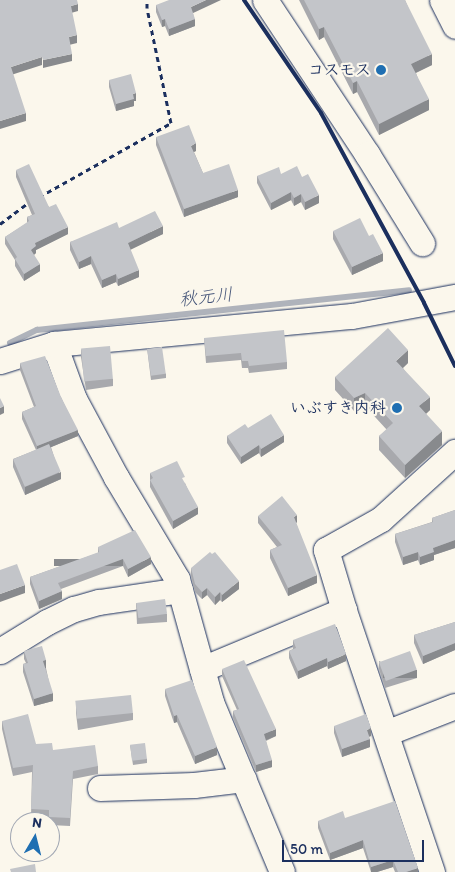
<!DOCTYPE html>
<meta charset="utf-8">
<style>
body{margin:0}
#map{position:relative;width:455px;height:872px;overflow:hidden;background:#fbf7ec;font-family:Itim,"Klee One",sans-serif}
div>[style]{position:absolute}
.stream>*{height:5.5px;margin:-2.75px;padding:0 2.75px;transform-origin:2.75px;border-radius:2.75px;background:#afb3bb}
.path>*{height:3px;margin-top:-1.5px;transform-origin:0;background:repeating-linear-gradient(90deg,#1b2f5e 0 5px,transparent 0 9px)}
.roads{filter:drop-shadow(0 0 1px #1b2f5e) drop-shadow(0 0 1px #1b2f5e)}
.minor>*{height:25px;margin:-12.5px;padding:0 12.5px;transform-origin:12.5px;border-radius:12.5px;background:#fbf7ec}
.rail>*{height:4px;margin:-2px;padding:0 2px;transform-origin:2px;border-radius:2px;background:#1b2f5e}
.wall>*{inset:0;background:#a8a9ad}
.shaded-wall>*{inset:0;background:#888a8d;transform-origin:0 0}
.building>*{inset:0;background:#c3c5c9;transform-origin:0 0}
.dots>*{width:14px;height:14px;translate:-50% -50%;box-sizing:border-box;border:2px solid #fbf7ec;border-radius:50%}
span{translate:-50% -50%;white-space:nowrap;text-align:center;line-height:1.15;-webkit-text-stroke:4.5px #fbf7ec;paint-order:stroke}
.poi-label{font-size:16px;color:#1b2f5e;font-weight:700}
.right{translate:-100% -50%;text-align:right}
.water-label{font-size:18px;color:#47577a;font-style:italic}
.north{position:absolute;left:10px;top:812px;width:50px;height:50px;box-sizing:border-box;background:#fbf7ec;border:1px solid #a1a7b3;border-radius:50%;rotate:8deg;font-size:14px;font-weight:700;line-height:20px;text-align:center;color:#1b2f5e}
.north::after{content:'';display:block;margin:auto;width:18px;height:22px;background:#1f6fb2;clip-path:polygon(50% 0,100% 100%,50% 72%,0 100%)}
.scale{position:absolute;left:282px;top:840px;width:142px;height:22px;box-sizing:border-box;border:2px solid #1b2f5e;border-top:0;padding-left:6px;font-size:15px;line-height:18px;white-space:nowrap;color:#1b2f5e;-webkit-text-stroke:4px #fbf7ec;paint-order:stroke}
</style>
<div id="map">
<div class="stream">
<i style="left:10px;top:343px;width:30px;rotate:-26deg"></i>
<i style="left:37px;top:330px;width:374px;rotate:-6.1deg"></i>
</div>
<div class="path">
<i style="left:39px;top:197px;width:151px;rotate:-29.3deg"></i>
<i style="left:171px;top:123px;width:117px;rotate:-101.8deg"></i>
<i style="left:147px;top:8px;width:8px;rotate:-90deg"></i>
<i style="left:0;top:224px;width:36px;rotate:-37deg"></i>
</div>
<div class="roads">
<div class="minor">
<i style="left:265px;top:0;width:185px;rotate:56.5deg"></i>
<i style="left:367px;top:154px;width:105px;rotate:58.3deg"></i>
<i style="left:442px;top:0;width:29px;rotate:63deg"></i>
<i style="left:54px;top:344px;width:59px;rotate:70deg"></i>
<i style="left:74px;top:399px;width:89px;rotate:61.7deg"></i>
<i style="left:116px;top:477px;width:119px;rotate:59.1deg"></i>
<i style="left:177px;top:579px;width:128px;rotate:74.5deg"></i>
<i style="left:211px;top:702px;width:184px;rotate:67.3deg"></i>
<i style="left:0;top:361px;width:57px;rotate:-17.5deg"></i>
<i style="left:54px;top:344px;width:299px;rotate:-5.4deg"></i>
<i style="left:352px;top:316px;width:105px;rotate:-10.5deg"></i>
<i style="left:0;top:651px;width:55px;rotate:-31.7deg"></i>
<i style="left:47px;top:622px;width:30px;rotate:-26deg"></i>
<i style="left:74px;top:609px;width:26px;rotate:-16deg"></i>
<i style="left:99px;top:602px;width:82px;rotate:-8.4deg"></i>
<i style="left:202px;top:669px;width:154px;rotate:-22.6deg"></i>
<i style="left:386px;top:733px;width:74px;rotate:-21.4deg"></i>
<i style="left:100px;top:788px;width:94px;rotate:-1.8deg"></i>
<i style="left:194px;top:785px;width:50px;rotate:-6.8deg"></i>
<i style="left:432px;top:872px;width:276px;rotate:-108.6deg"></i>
<i style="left:344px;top:610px;width:63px;rotate:-106.7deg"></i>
<i style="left:326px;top:550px;width:63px;rotate:-29.4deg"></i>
<i style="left:381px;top:519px;width:100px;rotate:-42.2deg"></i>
</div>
</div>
<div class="rail">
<i style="left:244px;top:0;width:137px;rotate:55.7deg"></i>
<i style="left:321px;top:113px;width:216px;rotate:61.5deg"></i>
<i style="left:424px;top:303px;width:70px;rotate:63.8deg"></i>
</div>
<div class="wall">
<i style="clip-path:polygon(299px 0,405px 0,432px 65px,416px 73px,429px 110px,379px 135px,357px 92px,353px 94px,324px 37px,319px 40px)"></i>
<i style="clip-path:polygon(156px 5px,193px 13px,195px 26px,169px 36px,165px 26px,162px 27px,156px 12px)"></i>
<i style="clip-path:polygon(109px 80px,136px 101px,134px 101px,134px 106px,116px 111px,109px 87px)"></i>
<i style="clip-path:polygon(156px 137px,196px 151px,194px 152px,203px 173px,238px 197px,184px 217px,156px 145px)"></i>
<i style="clip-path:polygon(16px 170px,49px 207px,68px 234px,36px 250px,36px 253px,34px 255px,40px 271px,24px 281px,15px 266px,15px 260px,5px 244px,5px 237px,27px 223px,27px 217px,32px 215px,16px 177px)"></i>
<i style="clip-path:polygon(281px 174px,302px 177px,319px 203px,305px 210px,301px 202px,294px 206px,291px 200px,271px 210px,257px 183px,257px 176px)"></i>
<i style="clip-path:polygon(119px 228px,163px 234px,130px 249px,139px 277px,118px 286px,116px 282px,102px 288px,91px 264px,79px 269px,70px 250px,70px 242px)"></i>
<i style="clip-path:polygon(333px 231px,383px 261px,352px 275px,333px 239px)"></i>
<i style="clip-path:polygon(204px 338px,287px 362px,287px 369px,249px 373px,248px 368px,242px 368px,241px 360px,206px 363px)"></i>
<i style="clip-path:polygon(147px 348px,166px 374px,166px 378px,151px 380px)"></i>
<i style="clip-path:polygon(81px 349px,113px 379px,113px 386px,86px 390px,81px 357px)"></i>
<i style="clip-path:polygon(20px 363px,61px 397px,78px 436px,51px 447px,61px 479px,25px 495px,13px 467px,13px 459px,36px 450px,22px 419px,22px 412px,34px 407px,20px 370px)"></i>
<i style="clip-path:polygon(408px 363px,403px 368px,430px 410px,426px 414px,442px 445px,405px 478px,379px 450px,379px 436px,387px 430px,365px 406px,354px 411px,335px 390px,335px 377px)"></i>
<i style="clip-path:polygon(248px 428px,284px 442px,261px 457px,259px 453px,241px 464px,227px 443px,227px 436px)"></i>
<i style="clip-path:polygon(150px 473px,185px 483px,198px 514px,173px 529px,150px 487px)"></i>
<i style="clip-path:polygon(455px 510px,455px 548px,434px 555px,434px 560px,420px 565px,418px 560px,403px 565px,395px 542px,395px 534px,432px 522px,432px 518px)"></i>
<i style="clip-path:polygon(258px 516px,297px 522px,296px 523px,317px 583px,288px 596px,270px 558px,270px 550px,277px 547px,258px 523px)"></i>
<i style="clip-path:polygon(98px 547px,151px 564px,128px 577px,123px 566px,61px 589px,62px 599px,39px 609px,30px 584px,30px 577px,98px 553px)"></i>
<i style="clip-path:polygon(191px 568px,239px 589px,222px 602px,220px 600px,215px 605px,207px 595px,202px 599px,195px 592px,191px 576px)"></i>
<i style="clip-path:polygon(136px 603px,167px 614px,167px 622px,137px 624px)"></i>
<i style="clip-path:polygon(455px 622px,455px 650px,423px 664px,414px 643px,414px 635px)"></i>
<i style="clip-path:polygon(293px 640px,346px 661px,328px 669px,327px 666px,298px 679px,289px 658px,289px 651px,293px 649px)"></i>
<i style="clip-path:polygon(24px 651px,46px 668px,53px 701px,34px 706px,23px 672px,23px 664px,26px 663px,24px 659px)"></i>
<i style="clip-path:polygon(379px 661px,417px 678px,385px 688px,379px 669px)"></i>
<i style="clip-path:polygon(222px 669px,276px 736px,266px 741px,272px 767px,256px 772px,233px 718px,233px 711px,237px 710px,222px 676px)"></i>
<i style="clip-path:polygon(165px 689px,217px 755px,195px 764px,177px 722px,174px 723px,165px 696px)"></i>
<i style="clip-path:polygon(76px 705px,133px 713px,133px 720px,78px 730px,76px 713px)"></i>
<i style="clip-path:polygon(2px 721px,36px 744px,98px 766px,98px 774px,73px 779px,70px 826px,50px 825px,50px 822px,49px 822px,49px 818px,31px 817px,32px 772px,13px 776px,2px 729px)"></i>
<i style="clip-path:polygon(334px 726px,371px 736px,369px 737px,370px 747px,342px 757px,334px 733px)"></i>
<i style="clip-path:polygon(130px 745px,147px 759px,147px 763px,133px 765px)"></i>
<i style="clip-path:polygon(345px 818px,418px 872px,395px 872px,393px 867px,377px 872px,371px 872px,363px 848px,330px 860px,318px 828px,318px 821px)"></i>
</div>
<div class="shaded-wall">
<i style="clip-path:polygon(206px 0,221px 0,191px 14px,191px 7px)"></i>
<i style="clip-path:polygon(78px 4px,78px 11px,71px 13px,71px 6px)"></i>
<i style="clip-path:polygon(165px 19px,165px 26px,162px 27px,162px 20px)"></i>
<i style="clip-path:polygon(195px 19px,195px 26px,169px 36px,169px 29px)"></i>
<i style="clip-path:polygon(324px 27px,324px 37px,319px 40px,319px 29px)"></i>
<i style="clip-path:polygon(77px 35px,77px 43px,69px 45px,69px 37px)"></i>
<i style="clip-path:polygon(72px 54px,72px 61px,43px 68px,43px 60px)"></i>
<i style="clip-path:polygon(432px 54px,432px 65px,411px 75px,411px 64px)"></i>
<i style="clip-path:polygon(42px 57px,42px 65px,11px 75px,11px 67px)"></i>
<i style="clip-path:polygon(357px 81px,357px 92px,353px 94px,353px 83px)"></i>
<i style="clip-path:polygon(136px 93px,136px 101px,134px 101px,134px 106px,116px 111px,116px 104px,133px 94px)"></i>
<i style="clip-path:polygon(429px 99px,429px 110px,379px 135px,379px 124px)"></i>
<i style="clip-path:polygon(26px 113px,26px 121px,0 129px,0 121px)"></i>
<i style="clip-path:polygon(196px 143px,196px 151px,191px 153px,191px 146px)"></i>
<i style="clip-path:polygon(238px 190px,238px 197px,184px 217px,184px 209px)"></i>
<i style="clip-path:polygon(291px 192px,291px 200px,271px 210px,271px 203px)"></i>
<i style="clip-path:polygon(301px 194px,301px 202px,294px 206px,294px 198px)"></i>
<i style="clip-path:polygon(319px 195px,319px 203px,305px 210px,305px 202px)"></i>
<i style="clip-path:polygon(163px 226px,163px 234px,128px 251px,128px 243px)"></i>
<i style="clip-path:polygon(68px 227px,68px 234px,36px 250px,36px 253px,31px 257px,31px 250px,35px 243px)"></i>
<i style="clip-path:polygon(383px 253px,383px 261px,352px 275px,352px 267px)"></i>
<i style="clip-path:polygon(91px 256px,91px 264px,79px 269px,79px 262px)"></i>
<i style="clip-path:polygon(40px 264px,40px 271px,24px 281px,24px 274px)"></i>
<i style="clip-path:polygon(139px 270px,139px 277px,118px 286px,118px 279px)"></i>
<i style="clip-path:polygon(116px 274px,116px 282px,102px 288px,102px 280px)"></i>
<i style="clip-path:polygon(408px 350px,408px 363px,396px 374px,396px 361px)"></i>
<i style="clip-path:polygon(365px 393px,365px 406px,354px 411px,354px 398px)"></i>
<i style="clip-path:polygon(430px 397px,430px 410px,419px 420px,419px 406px)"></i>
<i style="clip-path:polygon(4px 406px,4px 413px,0 415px,0 408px)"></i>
<i style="clip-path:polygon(78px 430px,78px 436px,37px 453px,37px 446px)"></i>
<i style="clip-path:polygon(442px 431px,442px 445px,405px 478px,405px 465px)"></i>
<i style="clip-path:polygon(284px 435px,284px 442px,261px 457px,261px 449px)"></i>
<i style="clip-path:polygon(259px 445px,259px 453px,241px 464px,241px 457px)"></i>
<i style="clip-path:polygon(61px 472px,61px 479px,25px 495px,25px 487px)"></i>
<i style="clip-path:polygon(198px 507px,198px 514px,173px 529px,173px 521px)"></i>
<i style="clip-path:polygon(297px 515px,297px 522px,294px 525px,294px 517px)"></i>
<i style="clip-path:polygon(455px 540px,455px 548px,434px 555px,434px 560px,420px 565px,420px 557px,433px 548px)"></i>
<i style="clip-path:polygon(418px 552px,418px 560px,403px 565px,403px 557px)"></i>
<i style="clip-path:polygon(151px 557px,151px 564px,128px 577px,128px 569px)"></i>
<i style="left:123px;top:559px;width:7px;height:69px;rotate:90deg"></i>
<i style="clip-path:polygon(317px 575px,317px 583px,288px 596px,288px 588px)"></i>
<i style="clip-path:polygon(239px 581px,239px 589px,222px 602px,222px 595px)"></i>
<i style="clip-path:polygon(25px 585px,25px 593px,0 602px,0 594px)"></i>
<i style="clip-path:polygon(207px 588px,207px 595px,202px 599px,202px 592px)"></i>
<i style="clip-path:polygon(62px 591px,62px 599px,39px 609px,39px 601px)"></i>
<i style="clip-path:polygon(220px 592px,220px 600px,215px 605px,215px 597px)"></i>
<i style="clip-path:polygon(455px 643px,455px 650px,423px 664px,423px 656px)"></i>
<i style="clip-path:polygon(346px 654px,346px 661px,328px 669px,328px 662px)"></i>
<i style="clip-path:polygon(327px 658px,327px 666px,298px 679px,298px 671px)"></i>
<i style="left:46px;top:660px;width:8px;height:3px;rotate:90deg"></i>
<i style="left:417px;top:670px;width:8px;height:34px;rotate:90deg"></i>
<i style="clip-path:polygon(53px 693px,53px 701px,34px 706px,34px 699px)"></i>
<i style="clip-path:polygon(177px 715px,177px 722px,174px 723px,174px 716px)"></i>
<i style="clip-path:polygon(371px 728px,371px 736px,367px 737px,367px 730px)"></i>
<i style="clip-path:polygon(276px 729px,276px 736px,264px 741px,264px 734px)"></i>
<i style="clip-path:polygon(370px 739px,370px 747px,342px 757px,342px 749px)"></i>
<i style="clip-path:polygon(217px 747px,217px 755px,195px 764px,195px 756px)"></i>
<i style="clip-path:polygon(272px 760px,272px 767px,256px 772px,256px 765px)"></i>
<i style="clip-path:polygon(363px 840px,363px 848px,330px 860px,330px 853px)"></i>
<i style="clip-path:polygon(393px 860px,393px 867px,377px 872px,371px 872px,371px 867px)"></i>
<i style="clip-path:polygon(418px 868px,418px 872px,406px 872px)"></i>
</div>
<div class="building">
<i style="clip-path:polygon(0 0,77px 0,78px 4px,71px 6px,77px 35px,69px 37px,72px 54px,43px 60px,42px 57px,11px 67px,26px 113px,0 121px)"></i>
<i style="clip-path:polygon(169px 0,206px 0,191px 7px,195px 19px,169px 29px,165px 19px,162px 20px,156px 5px)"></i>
<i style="clip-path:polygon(304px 0,405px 0,432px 54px,411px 64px,429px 99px,379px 124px,357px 81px,353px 83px,324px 27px,319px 29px)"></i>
<i style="clip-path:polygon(131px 74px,136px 93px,133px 94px,134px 99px,116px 104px,109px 80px)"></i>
<i style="clip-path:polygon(189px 125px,196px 143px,191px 146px,203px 173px,229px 164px,238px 190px,184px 209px,156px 137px)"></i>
<i style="clip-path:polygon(29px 164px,49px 207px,56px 204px,68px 227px,35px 243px,36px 246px,31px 250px,40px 264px,24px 274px,15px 259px,17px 257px,5px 237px,29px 221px,27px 217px,35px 214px,16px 170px)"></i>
<i style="clip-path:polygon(297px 166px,302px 177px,308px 174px,319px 195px,305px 202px,301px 194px,294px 198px,291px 192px,271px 203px,257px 176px,279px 167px,281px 174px)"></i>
<i style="clip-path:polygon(155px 211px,163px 226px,128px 243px,139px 270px,118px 279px,116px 274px,102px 280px,91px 256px,79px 262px,70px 242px,117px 222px,119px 228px)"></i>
<i style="clip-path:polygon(360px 218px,369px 236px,373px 234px,383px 253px,352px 267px,333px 231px)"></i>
<i style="clip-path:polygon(388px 328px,408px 350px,396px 361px,430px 397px,419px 406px,442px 431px,405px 465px,379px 436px,393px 423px,365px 393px,354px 398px,335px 377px)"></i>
<i style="clip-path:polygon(284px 330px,287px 362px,249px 366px,248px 361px,242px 361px,241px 353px,206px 356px,204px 338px)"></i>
<i style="left:110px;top:346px;width:33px;height:29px;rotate:85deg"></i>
<i style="left:162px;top:347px;width:27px;height:15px;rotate:82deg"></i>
<i style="clip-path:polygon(45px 356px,61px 397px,78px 430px,37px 446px,22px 412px,36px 406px,20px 363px)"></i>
<i style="clip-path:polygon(0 398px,4px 406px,0 408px)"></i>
<i style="clip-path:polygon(271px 414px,284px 435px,261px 449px,259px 445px,241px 457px,227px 436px,245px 424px,248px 428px)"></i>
<i style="left:49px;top:444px;width:30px;height:39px;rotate:67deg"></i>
<i style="clip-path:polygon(177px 461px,185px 477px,182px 478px,198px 507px,173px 521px,150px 480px,153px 478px,150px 473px)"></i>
<i style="clip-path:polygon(282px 496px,297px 515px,294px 517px,317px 575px,288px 588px,270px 550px,282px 545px,258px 516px)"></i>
<i style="clip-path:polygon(455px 510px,455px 540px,433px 548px,434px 552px,420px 557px,418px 552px,403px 557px,395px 534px,433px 522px,432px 518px)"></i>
<i style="clip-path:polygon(135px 530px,151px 557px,128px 569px,123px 559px,58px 583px,62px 591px,39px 601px,30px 577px,99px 552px,98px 547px)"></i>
<i style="clip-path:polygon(210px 552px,212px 554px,215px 552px,239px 581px,222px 595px,220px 592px,215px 597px,207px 588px,202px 592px,195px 584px,191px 568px)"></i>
<i style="clip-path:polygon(17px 564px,25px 585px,0 594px,0 570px)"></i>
<i style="left:165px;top:599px;width:15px;height:29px;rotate:82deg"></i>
<i style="clip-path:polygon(455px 622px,455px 643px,423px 656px,414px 635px)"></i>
<i style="clip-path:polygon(335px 624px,346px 654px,328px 662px,327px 658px,298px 671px,289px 651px,296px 648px,293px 640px)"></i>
<i style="clip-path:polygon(42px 646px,46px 660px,43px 661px,53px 693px,34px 699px,23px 664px,28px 663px,24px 651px)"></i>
<i style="left:410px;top:651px;width:20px;height:33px;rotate:70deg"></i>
<i style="clip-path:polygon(244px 660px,276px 729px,264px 734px,272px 760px,256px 765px,233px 711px,239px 709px,222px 669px)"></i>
<i style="clip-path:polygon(192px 680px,217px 747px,195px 756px,177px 715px,174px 716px,165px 689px)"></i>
<i style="left:131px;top:695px;width:18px;height:56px;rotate:84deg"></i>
<i style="clip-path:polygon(28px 714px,36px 744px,52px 743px,53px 750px,95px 745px,98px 766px,73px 771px,70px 818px,49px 817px,49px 810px,31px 809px,33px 765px,13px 768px,2px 721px)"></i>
<i style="clip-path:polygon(366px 714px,371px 728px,367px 730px,370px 739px,342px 749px,334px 726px)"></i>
<i style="left:145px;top:743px;width:16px;height:15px;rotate:83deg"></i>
<i style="clip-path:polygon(395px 801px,418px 868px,406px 872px,398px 872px,393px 860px,371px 867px,363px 840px,330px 853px,318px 821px,343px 811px,345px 818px)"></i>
<i style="clip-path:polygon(35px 864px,36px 872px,11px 872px,10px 869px)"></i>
</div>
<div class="dots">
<i style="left:381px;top:70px;background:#1f6fb2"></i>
<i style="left:397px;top:408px;background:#1f6fb2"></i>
</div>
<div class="poi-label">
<span class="right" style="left:371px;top:70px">コスモス</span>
<span class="right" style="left:386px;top:408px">いぶすき内科</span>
</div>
<div class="water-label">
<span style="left:206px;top:297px;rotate:-6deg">秋元川</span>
</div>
<div class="north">N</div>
<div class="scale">50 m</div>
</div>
